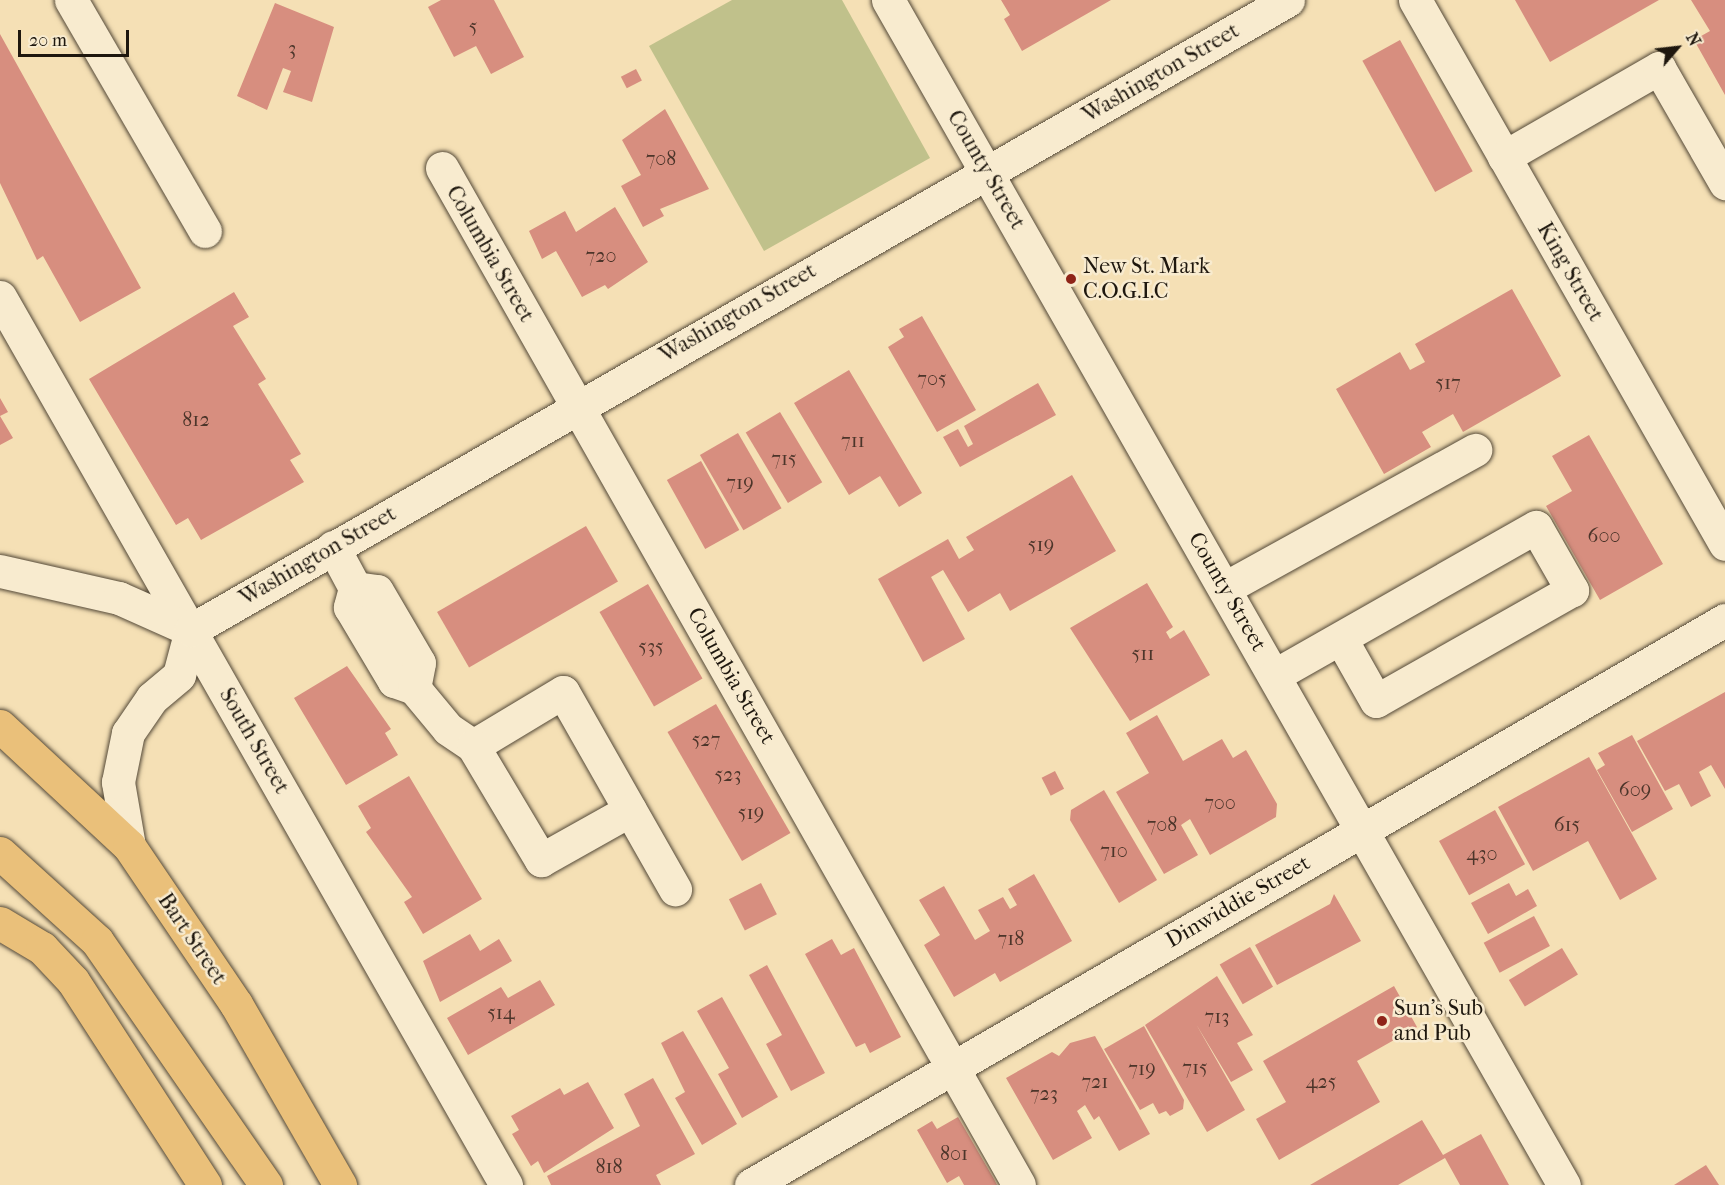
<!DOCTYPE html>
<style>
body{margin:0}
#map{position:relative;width:1725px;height:1185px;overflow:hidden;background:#f5e0b5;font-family:"IM FELL French Canon",serif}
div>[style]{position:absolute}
.green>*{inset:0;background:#c0c18b}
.building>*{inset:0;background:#d78e7f;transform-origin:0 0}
.roads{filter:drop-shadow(0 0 2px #544938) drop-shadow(0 0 2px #544938)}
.minor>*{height:33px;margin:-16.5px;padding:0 16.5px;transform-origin:16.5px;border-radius:16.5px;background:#f8ebcf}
.major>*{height:33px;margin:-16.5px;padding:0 16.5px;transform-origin:16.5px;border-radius:16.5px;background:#eac07a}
.highway>*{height:33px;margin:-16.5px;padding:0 16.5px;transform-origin:16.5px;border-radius:16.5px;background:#eac07a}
.dots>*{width:16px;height:16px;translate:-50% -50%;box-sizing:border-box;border:3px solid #f8ebcf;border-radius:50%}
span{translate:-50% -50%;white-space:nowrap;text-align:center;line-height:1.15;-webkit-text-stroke:5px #f8ebcf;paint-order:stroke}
.number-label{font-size:20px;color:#4c352a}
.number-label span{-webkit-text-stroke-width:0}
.street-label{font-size:22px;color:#1e170e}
.poi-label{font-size:22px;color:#1e170e}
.left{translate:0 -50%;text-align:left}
.north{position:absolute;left:1647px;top:18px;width:60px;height:60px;-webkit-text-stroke:4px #f8ebcf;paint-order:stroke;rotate:62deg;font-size:16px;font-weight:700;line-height:24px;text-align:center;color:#1e170e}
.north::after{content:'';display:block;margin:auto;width:21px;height:27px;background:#1e170e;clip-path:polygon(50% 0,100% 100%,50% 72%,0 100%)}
.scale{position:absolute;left:18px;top:30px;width:111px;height:27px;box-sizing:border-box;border:3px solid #1e170e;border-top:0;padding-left:8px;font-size:18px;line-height:21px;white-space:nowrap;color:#1e170e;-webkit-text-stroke:4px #f8ebcf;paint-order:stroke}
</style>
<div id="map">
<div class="green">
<i style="clip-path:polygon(732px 0,842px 0,930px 158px,764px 251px,649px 46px)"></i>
</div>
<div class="building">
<i style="clip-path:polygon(441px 0,494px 0,524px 57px,491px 74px,476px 46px,454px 57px,428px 7px)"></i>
<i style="clip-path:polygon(1001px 0,1111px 0,1022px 51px,1004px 19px,1010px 15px)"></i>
<i style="clip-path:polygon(1515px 0,1659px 0,1550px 62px)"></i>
<i style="clip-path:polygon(1691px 0,1725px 0,1725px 95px,1694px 40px,1710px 31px)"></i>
<i style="clip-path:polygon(275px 3px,334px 27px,312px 102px,283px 92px,291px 71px,283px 68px,267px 110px,237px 96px)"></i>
<i style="clip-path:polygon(0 34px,141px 288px,80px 322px,43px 256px,37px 260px,0 183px)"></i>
<i style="left:1400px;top:40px;width:150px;height:43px;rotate:61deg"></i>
<i style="left:636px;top:69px;width:13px;height:17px;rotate:63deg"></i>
<i style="clip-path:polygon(665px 109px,709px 189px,660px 209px,664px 216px,643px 227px,621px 186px,641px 175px,622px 140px)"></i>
<i style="clip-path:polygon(615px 207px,648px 262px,608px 289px,605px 285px,582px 297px,556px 251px,542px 259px,529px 231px,565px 211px,576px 232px)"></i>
<i style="clip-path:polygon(1512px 289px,1561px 376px,1463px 432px,1453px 414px,1422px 432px,1431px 447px,1384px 474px,1336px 389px,1400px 352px,1410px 370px,1425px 362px,1415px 344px)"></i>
<i style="clip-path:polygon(234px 292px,249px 317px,233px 326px,266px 379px,258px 384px,301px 454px,290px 460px,304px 482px,201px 540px,188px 518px,176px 525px,89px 379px)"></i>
<i style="clip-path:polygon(922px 316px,976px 410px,937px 432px,888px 347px,904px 337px,899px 329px)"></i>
<i style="clip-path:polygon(849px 370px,922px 493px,899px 507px,880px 476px,849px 495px,794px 403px)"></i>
<i style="clip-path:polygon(1038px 383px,1056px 415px,960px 467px,943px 437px,958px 429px,968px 447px,973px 444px,964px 426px)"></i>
<i style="clip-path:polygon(0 398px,8px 412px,0 416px,13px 438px,0 445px)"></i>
<i style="left:780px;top:412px;width:82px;height:40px;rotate:59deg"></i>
<i style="left:738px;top:433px;width:87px;height:44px;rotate:60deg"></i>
<i style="clip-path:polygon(1589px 435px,1663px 564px,1600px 600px,1546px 506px,1572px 491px,1552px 456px)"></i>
<i style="left:701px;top:461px;width:79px;height:39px;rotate:61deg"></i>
<i style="clip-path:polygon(1072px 475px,1116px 551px,1010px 611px,1000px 593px,968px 612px,943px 570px,931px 577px,965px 639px,923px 662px,878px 579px,948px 539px,959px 559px,974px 550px,966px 537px)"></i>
<i style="left:586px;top:526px;width:64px;height:172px;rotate:60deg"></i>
<i style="clip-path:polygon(1147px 583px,1173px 627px,1166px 632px,1170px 639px,1184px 630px,1210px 675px,1130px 721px,1070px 628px)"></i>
<i style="left:648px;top:584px;width:109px;height:56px;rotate:60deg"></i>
<i style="clip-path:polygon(347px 666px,391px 729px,385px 733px,398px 755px,346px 785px,294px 698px)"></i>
<i style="clip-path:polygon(1725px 692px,1725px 789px,1711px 765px,1699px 772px,1711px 796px,1691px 807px,1679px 784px,1665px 791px,1637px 741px)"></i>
<i style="left:716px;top:704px;width:149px;height:56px;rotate:60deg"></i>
<i style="clip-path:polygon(1157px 715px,1183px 761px,1222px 739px,1233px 758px,1246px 750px,1277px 804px,1276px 817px,1210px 855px,1190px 819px,1181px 825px,1198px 855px,1164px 874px,1116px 792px,1149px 773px,1126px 733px)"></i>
<i style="clip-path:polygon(1632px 735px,1673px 809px,1632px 832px,1597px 770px,1605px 765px,1598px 753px)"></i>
<i style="clip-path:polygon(1589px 757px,1657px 879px,1620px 900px,1588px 841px,1533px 871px,1498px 807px)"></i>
<i style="left:1055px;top:771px;width:20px;height:15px;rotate:63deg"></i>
<i style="clip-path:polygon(409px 776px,482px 899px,423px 934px,404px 902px,412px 897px,366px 832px,371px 828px,358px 806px)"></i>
<i style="clip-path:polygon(1104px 790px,1157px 880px,1119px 903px,1070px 820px,1071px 810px)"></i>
<i style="left:1495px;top:810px;width:62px;height:64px;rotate:61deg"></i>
<i style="clip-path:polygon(1034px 874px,1072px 941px,1000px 982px,995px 973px,954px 997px,924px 945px,940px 935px,919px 900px,944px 886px,975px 940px,990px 931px,978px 910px,1003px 897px,1010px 909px,1017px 905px,1008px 889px)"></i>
<i style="left:761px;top:883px;width:35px;height:36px;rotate:63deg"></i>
<i style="clip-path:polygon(1509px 883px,1516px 896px,1528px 889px,1537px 906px,1488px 934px,1471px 903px)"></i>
<i style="clip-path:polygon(1334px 894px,1361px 941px,1277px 985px,1255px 945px,1330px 904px)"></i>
<i style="left:1534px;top:916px;width:34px;height:57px;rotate:62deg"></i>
<i style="clip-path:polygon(470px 934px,480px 951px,499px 939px,512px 961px,440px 1002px,423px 961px)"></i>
<i style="clip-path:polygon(832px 939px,841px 955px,854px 948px,901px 1037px,870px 1053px,865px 1043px,856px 1047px,805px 954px)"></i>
<i style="left:1250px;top:947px;width:46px;height:35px;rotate:60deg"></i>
<i style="left:1562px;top:948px;width:31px;height:62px;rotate:59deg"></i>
<i style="clip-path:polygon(767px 965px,825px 1073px,791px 1091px,766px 1044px,782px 1035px,749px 975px)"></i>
<i style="clip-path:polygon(1217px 976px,1253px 1035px,1237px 1043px,1253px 1070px,1231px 1082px,1196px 1024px,1245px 1110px,1207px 1132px,1145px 1025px)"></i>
<i style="clip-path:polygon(540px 980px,555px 1005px,468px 1055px,447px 1018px,501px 987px,508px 998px)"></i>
<i style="clip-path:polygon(1394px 986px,1417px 1027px,1357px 1061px,1380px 1102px,1279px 1160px,1256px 1119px,1286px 1102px,1263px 1061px)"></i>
<i style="clip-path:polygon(722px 997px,778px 1097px,742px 1118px,718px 1074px,729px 1068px,697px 1011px)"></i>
<i style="clip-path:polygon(1144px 1026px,1184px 1100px,1183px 1109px,1170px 1116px,1166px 1111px,1159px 1114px,1153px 1103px,1140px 1110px,1104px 1049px)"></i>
<i style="clip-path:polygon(683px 1031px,737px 1124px,702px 1145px,675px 1098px,685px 1092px,661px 1043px)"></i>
<i style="clip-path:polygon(1095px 1036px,1150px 1134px,1119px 1151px,1099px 1116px,1094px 1120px,1085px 1105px,1077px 1111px,1092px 1138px,1053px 1160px,1006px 1078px,1052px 1052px,1059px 1056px,1070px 1043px)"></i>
<i style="clip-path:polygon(653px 1078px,695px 1154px,656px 1175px,661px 1185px,551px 1185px,547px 1176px,640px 1126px,624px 1094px)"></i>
<i style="clip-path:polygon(588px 1082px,614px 1128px,544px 1173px,538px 1161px,531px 1166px,512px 1134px,519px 1130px,511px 1116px,560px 1088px,564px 1095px)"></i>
<i style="clip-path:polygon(958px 1117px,994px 1179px,997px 1185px,964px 1185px,959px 1176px,947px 1183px,917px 1130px,932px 1121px,937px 1129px)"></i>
<i style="clip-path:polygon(1422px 1120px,1443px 1155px,1481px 1134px,1509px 1185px,1460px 1185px,1445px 1158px,1398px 1185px,1310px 1185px)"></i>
<i style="clip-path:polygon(1706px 1165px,1719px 1185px,1674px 1185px)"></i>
</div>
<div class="roads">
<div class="minor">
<i style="left:71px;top:0;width:267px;rotate:59.9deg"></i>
<i style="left:888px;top:0;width:1364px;rotate:60.3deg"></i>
<i style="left:1415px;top:0;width:626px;rotate:60.32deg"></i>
<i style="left:1504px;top:157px;width:179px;rotate:-29.9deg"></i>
<i style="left:1659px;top:68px;width:133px;rotate:60.1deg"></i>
<i style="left:442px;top:168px;width:1169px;rotate:60.43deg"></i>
<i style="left:0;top:297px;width:1022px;rotate:60.32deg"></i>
<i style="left:333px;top:547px;width:47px;rotate:61.8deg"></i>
<i style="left:355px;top:588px;width:20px;rotate:105deg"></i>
<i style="left:350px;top:607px;width:86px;rotate:59.3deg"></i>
<i style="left:394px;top:681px;width:21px;rotate:19deg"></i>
<i style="left:414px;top:688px;width:53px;rotate:50.3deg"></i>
<i style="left:448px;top:729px;width:30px;rotate:34deg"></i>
<i style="left:473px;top:746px;width:105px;rotate:-31deg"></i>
<i style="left:563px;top:692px;width:227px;rotate:60.4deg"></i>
<i style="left:0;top:571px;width:122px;rotate:12.8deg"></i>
<i style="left:119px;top:598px;width:79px;rotate:24deg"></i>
<i style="left:355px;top:588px;width:22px;rotate:8deg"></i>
<i style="left:377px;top:591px;width:83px;rotate:59.7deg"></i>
<i style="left:419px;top:663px;width:25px;rotate:101deg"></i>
<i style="left:1225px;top:588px;width:286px;rotate:-28.9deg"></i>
<i style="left:1275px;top:675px;width:300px;rotate:-29.6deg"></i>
<i style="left:1536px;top:527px;width:73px;rotate:60.3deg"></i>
<i style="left:1572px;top:590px;width:225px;rotate:150.5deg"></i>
<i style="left:1376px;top:701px;width:69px;rotate:-119.5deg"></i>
<i style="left:473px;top:746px;width:133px;rotate:59.2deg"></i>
<i style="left:541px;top:860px;width:102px;rotate:-29.3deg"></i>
<i style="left:129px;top:846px;width:65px;rotate:-99.8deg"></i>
<i style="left:118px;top:782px;width:50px;rotate:-78.5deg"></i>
<i style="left:128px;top:733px;width:42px;rotate:-55.6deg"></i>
<i style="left:152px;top:698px;width:35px;rotate:-40deg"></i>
<i style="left:179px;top:675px;width:47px;rotate:-75.1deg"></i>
<i style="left:191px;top:630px;width:1265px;rotate:-29.87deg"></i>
<i style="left:751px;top:1185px;width:1126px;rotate:-30.12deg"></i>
</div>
<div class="major">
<i style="left:0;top:726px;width:176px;rotate:42.9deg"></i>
<i style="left:129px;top:846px;width:191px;rotate:55.9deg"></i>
<i style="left:236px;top:1004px;width:209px;rotate:60.1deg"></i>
</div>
<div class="highway">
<i style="left:0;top:853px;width:131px;rotate:42.2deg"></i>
<i style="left:97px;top:941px;width:297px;rotate:55.3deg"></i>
<i style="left:0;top:923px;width:49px;rotate:30.8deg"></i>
<i style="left:42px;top:948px;width:45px;rotate:46.8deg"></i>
<i style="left:73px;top:981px;width:243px;rotate:57.1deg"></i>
</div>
</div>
<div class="dots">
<i style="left:1071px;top:279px;background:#8f2418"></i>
<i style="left:1382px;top:1021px;background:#8f2418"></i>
</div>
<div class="number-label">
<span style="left:473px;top:26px">5</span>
<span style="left:292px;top:48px">3</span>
<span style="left:661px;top:158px">708</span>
<span style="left:601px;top:255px">720</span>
<span style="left:932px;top:378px">705</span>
<span style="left:1448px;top:382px">517</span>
<span style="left:196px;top:419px">812</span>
<span style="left:853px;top:440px">711</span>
<span style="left:784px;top:458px">715</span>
<span style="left:740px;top:482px">719</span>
<span style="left:1604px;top:535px">600</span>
<span style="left:1041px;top:544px">519</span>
<span style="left:651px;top:646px">535</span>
<span style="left:1143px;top:653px">511</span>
<span style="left:706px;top:739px">527</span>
<span style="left:728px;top:774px">523</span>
<span style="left:1635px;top:789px">609</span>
<span style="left:1220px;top:802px">700</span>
<span style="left:751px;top:812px">519</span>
<span style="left:1162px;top:824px">708</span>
<span style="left:1567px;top:824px">615</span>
<span style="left:1114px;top:850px">710</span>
<span style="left:1482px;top:853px">430</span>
<span style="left:1011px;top:938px">718</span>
<span style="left:501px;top:1012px">514</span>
<span style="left:1217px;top:1016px">713</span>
<span style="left:1195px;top:1067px">715</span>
<span style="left:1142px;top:1068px">719</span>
<span style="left:1095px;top:1081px">721</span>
<span style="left:1321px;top:1081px">425</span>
<span style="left:1044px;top:1093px">723</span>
<span style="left:954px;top:1153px">801</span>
<span style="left:609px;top:1166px">818</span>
</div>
<div class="street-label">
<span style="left:1161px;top:73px;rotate:-30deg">Washington Street</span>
<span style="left:986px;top:170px;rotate:60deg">County Street</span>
<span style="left:490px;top:254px;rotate:60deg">Columbia Street</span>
<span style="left:1570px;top:272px;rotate:60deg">King Street</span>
<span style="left:738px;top:313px;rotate:-30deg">Washington Street</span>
<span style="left:318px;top:556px;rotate:-30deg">Washington Street</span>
<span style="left:1227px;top:592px;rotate:60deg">County Street</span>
<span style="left:731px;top:676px;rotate:60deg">Columbia Street</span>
<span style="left:254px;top:741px;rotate:60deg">South Street</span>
<span style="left:1238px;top:902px;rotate:-30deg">Dinwiddie Street</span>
<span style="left:192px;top:939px;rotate:56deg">Bart Street</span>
</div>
<div class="poi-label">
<span class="left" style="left:1083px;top:279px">New St. Mark<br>C.O.G.I.C</span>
<span class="left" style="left:1394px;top:1021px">Sun's Sub<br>and Pub</span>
</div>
<div class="north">N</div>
<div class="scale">20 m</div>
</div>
